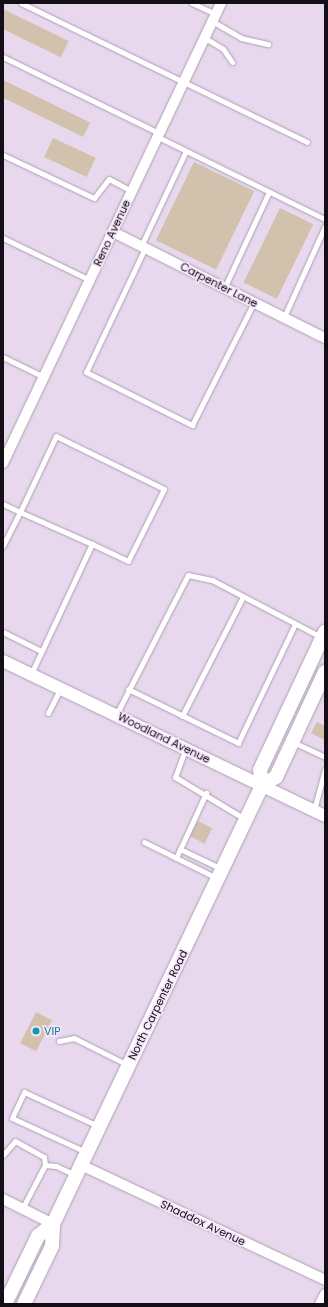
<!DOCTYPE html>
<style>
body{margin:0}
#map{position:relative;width:328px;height:1307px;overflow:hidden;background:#e8d8ed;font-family:Poppins,sans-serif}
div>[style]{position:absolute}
.building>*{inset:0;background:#d1c1ad;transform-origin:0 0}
.roads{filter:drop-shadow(0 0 1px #ad9eb2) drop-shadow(0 0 1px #ad9eb2)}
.service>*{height:5px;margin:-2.5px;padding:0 2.5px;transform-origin:2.5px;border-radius:2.5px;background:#fff}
.minor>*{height:10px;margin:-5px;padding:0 5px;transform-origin:5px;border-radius:5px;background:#fff}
.tertiary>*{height:12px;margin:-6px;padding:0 6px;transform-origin:6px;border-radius:6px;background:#fff}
.secondary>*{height:14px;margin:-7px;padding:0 7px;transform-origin:7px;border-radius:7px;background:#fff}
.dots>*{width:11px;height:11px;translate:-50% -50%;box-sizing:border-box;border:2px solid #f5e5fb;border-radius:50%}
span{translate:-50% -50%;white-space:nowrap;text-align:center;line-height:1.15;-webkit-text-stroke:3.5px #f5e5fb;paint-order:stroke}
.street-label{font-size:11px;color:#140e16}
.culture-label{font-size:11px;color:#0d838f}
.left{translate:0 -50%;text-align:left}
.frame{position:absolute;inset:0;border:4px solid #140e16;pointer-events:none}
</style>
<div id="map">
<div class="building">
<i style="left:3px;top:9px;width:73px;height:18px;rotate:26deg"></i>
<i style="left:3px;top:80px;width:97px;height:16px;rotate:26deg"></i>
<i style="left:53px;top:138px;width:47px;height:21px;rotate:25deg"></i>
<i style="left:194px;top:162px;width:67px;height:87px;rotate:26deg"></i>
<i style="left:280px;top:208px;width:37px;height:83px;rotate:26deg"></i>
<i style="clip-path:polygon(317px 722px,325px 726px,325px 740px,311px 733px)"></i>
<i style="left:198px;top:821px;width:16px;height:17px;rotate:27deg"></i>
<i style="left:36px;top:1012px;width:18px;height:35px;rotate:27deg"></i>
</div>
<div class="roads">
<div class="service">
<i style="left:21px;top:3px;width:318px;rotate:25.9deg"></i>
<i style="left:192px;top:3px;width:26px;rotate:25deg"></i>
<i style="left:212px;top:21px;width:34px;rotate:30deg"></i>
<i style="left:241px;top:38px;width:28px;rotate:13deg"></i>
<i style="left:205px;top:38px;width:21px;rotate:31deg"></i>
<i style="left:223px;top:49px;width:16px;rotate:55deg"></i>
<i style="left:3px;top:57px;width:174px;rotate:26deg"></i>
<i style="left:158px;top:137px;width:186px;rotate:26.2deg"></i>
<i style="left:3px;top:155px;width:101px;rotate:25.3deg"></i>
<i style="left:94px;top:198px;width:24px;rotate:-52deg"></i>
<i style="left:109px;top:179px;width:26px;rotate:28deg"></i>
<i style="left:3px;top:238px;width:97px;rotate:25.8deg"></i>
<i style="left:141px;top:246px;width:105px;rotate:-64.7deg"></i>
<i style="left:145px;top:248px;width:137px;rotate:115.4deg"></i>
<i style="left:86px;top:372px;width:119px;rotate:26.6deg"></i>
<i style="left:192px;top:425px;width:138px;rotate:-63.2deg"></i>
<i style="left:227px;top:282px;width:99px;rotate:-65deg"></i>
<i style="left:284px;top:317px;width:100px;rotate:-65.7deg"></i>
<i style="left:3px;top:357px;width:46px;rotate:26deg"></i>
<i style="left:3px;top:504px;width:19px;rotate:25deg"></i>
<i style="left:20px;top:512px;width:79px;rotate:24deg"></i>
<i style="left:92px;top:544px;width:40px;rotate:25deg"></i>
<i style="left:128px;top:561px;width:80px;rotate:-63.4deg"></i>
<i style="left:164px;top:489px;width:120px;rotate:-153.9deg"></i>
<i style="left:56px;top:436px;width:84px;rotate:115.3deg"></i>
<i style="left:20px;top:512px;width:38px;rotate:117deg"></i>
<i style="left:3px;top:632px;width:42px;rotate:26.6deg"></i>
<i style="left:31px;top:674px;width:144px;rotate:-64.9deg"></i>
<i style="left:128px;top:689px;width:123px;rotate:26.1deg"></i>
<i style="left:238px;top:743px;width:132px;rotate:-64.4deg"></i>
<i style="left:48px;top:713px;width:27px;rotate:-63deg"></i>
<i style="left:116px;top:715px;width:157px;rotate:-62.8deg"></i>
<i style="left:188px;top:575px;width:25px;rotate:12deg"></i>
<i style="left:212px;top:580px;width:123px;rotate:27.6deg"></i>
<i style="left:182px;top:716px;width:134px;rotate:-62.9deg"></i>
<i style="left:293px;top:742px;width:35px;rotate:25deg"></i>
<i style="left:185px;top:750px;width:29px;rotate:110deg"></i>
<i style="left:175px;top:777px;width:82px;rotate:31deg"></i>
<i style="left:314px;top:810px;width:42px;rotate:-75deg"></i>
<i style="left:144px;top:842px;width:81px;rotate:26.3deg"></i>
<i style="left:180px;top:849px;width:47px;rotate:25.5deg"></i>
<i style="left:176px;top:858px;width:72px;rotate:-65.2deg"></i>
<i style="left:59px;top:1041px;width:15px;rotate:-11deg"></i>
<i style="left:74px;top:1038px;width:60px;rotate:26.6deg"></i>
<i style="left:86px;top:1152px;width:81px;rotate:-155.3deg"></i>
<i style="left:12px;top:1118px;width:29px;rotate:-65deg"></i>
<i style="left:24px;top:1092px;width:81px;rotate:24.7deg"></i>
<i style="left:3px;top:1155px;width:18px;rotate:-49deg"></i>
<i style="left:15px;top:1141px;width:33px;rotate:29deg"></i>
<i style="left:44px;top:1157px;width:8px;rotate:83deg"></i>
<i style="left:45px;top:1165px;width:50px;rotate:117.6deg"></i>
<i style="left:45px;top:1165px;width:11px;rotate:5deg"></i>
<i style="left:56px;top:1166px;width:21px;rotate:25deg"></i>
</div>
<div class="minor">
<i style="left:113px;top:232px;width:237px;rotate:26.6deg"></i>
<i style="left:3px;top:463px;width:509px;rotate:-64.64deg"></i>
<i style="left:81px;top:1165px;width:270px;rotate:25.2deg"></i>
<i style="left:3px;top:1199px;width:56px;rotate:26.6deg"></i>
<i style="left:320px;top:1304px;width:11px;rotate:-63deg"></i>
</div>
<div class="tertiary">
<i style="left:3px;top:661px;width:357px;rotate:25.7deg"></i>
</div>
<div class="secondary">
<i style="left:262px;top:786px;width:16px;rotate:-97deg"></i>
<i style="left:260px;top:770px;width:153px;rotate:-64.8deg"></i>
<i style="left:5px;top:1304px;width:76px;rotate:-64.1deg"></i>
<i style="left:38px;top:1236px;width:19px;rotate:-39deg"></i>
<i style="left:24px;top:1304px;width:64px;rotate:-64.2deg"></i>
<i style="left:52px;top:1246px;width:22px;rotate:-87deg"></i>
<i style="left:53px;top:1224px;width:65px;rotate:-64.6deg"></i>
<i style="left:81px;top:1165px;width:420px;rotate:-64.5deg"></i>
<i style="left:262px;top:786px;width:17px;rotate:-33deg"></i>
<i style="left:276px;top:777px;width:116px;rotate:-65deg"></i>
</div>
</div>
<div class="dots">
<i style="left:36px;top:1031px;background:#0f9aa8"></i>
</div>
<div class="street-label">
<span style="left:112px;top:233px;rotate:-65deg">Reno Avenue</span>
<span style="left:219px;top:285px;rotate:27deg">Carpenter Lane</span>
<span style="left:164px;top:738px;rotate:26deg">Woodland Avenue</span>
<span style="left:158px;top:1005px;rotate:-64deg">North Carpenter Road</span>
<span style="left:203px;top:1223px;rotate:25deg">Shaddox Avenue</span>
</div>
<div class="culture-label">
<span class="left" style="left:44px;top:1031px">VIP</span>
</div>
<div class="frame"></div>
</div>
